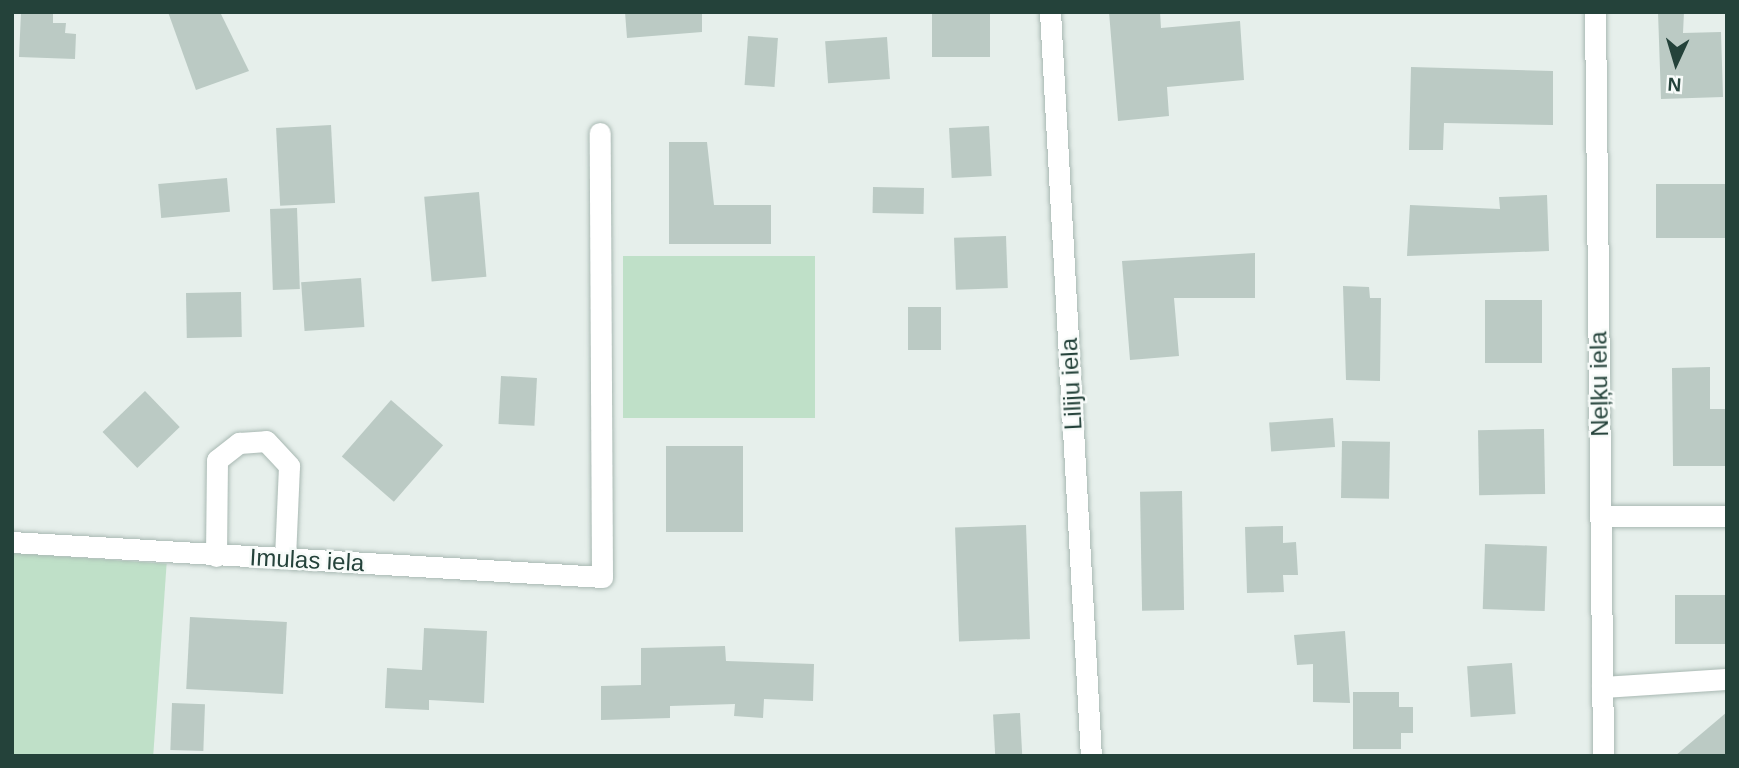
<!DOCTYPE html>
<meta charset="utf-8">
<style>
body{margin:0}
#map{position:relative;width:1739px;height:768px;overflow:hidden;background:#e6efeb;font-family:Arial,sans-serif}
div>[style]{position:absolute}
.green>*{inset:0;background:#bfe0c8;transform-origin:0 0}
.building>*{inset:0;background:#bbcac4;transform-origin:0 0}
.roads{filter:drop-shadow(0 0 2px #a8b8b2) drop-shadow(0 0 2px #a8b8b2)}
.street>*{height:21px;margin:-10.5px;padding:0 10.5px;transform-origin:10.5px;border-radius:10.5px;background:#fff}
span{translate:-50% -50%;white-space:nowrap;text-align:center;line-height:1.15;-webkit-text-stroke:5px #f7fbf9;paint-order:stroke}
.street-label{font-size:24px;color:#24423a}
.frame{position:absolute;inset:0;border:14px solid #24423a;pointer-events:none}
.north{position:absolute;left:1641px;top:28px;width:70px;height:70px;-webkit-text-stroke:5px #f7fbf9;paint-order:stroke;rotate:184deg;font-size:19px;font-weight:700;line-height:28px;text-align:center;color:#24423a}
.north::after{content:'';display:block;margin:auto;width:24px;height:32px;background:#24423a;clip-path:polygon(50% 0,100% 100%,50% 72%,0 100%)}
</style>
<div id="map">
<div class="green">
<i style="left:815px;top:256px;width:162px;height:192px;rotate:90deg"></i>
<i style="left:12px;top:553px;width:155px;height:203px;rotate:4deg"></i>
</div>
<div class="building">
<i style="clip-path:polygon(21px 12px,53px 12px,53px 23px,66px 23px,65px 33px,76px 34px,75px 59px,19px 57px)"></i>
<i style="clip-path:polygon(168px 12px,220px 12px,249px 71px,196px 90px)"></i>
<i style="clip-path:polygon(625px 12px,702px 12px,702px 32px,627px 38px)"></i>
<i style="left:932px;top:12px;width:58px;height:45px"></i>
<i style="clip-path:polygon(1109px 12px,1160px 12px,1161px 28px,1240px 21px,1244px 80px,1167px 87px,1169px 116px,1118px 121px)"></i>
<i style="clip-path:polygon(1658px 12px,1684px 12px,1683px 33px,1721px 32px,1723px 97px,1661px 99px)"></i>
<i style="left:748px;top:36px;width:30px;height:49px;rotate:4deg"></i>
<i style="left:887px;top:37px;width:42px;height:62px;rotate:86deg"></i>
<i style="clip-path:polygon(1411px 67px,1553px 71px,1553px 125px,1444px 123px,1443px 150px,1409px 150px)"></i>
<i style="left:331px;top:125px;width:78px;height:55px;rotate:87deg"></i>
<i style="left:989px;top:126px;width:50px;height:40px;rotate:87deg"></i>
<i style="clip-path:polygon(669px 142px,707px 142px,714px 205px,771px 205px,771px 244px,669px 244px)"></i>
<i style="left:227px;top:178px;width:34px;height:69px;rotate:85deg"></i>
<i style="left:1656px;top:184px;width:71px;height:54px"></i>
<i style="left:873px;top:187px;width:51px;height:26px;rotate:1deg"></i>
<i style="left:479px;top:192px;width:85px;height:55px;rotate:85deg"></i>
<i style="clip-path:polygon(1547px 195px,1549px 251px,1407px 256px,1410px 205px,1500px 209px,1499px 197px)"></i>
<i style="left:297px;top:208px;width:81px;height:27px;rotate:88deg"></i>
<i style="left:1006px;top:236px;width:52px;height:52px;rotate:88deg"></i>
<i style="clip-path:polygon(1255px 253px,1255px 298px,1174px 298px,1179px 356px,1130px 360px,1122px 261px)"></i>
<i style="left:361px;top:278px;width:49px;height:60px;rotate:86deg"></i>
<i style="clip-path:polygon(1343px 286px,1369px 287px,1370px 298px,1381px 298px,1380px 381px,1346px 380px)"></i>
<i style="left:241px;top:292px;width:45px;height:55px;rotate:89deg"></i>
<i style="left:1485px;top:300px;width:57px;height:63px"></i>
<i style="left:908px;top:307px;width:33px;height:43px"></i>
<i style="clip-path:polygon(1710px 367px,1710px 409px,1727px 409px,1727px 466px,1673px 466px,1672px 368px)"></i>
<i style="left:501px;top:376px;width:36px;height:48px;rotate:3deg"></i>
<i style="left:145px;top:391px;width:50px;height:59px;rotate:46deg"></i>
<i style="left:391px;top:400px;width:69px;height:75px;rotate:41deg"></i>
<i style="left:1333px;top:418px;width:29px;height:64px;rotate:86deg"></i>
<i style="left:1544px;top:429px;width:65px;height:66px;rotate:89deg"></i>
<i style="left:1342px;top:441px;width:48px;height:57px;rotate:1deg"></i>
<i style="left:666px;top:446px;width:77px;height:86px"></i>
<i style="left:1182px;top:491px;width:119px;height:42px;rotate:89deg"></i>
<i style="left:1026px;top:525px;width:114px;height:71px;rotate:88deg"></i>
<i style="clip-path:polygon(1283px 526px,1283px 543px,1296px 542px,1298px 575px,1283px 575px,1284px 592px,1247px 593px,1245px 527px)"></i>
<i style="left:1485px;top:544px;width:62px;height:65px;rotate:2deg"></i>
<i style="left:1727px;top:595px;width:49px;height:52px;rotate:90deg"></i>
<i style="left:190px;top:617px;width:97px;height:72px;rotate:3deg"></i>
<i style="clip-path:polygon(424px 628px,487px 631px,484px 703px,429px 700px,429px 710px,385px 708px,387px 668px,422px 670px)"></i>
<i style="clip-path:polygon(1345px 631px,1350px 703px,1313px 702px,1313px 664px,1297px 665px,1294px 635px)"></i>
<i style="clip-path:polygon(725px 646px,726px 661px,814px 664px,813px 701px,764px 699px,763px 718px,734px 716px,735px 704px,670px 706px,670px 718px,601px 720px,601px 686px,641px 685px,641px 648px)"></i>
<i style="left:1512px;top:663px;width:51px;height:45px;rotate:86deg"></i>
<i style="clip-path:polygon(1353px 692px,1399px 692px,1399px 707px,1413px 707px,1413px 733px,1401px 733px,1401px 749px,1353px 749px)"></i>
<i style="left:172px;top:703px;width:33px;height:47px;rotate:2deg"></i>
<i style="clip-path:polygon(1727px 712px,1727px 756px,1675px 756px)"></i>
<i style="left:1020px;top:713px;width:43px;height:27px;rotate:87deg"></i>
</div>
<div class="roads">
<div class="street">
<i style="left:1050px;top:12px;width:745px;rotate:86.85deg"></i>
<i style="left:1595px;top:12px;width:744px;rotate:89.38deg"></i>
<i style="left:1600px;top:516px;width:127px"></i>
<i style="left:12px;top:542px;width:591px;rotate:3.39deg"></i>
<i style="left:602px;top:577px;width:444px;rotate:-90.3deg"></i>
<i style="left:216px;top:556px;width:96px;rotate:-89.4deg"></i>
<i style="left:217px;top:460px;width:28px;rotate:-38deg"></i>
<i style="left:239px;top:443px;width:27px;rotate:-4deg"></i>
<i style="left:266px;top:441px;width:34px;rotate:47deg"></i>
<i style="left:289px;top:466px;width:92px;rotate:92.5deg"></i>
<i style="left:1602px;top:687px;width:125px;rotate:-3.7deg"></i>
</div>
</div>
<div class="street-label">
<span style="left:1071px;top:384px;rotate:-93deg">Liliju iela</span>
<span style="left:1599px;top:384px;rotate:-91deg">Neļķu iela</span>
<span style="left:307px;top:560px;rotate:3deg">Imulas iela</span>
</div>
<div class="frame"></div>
<div class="north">N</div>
</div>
